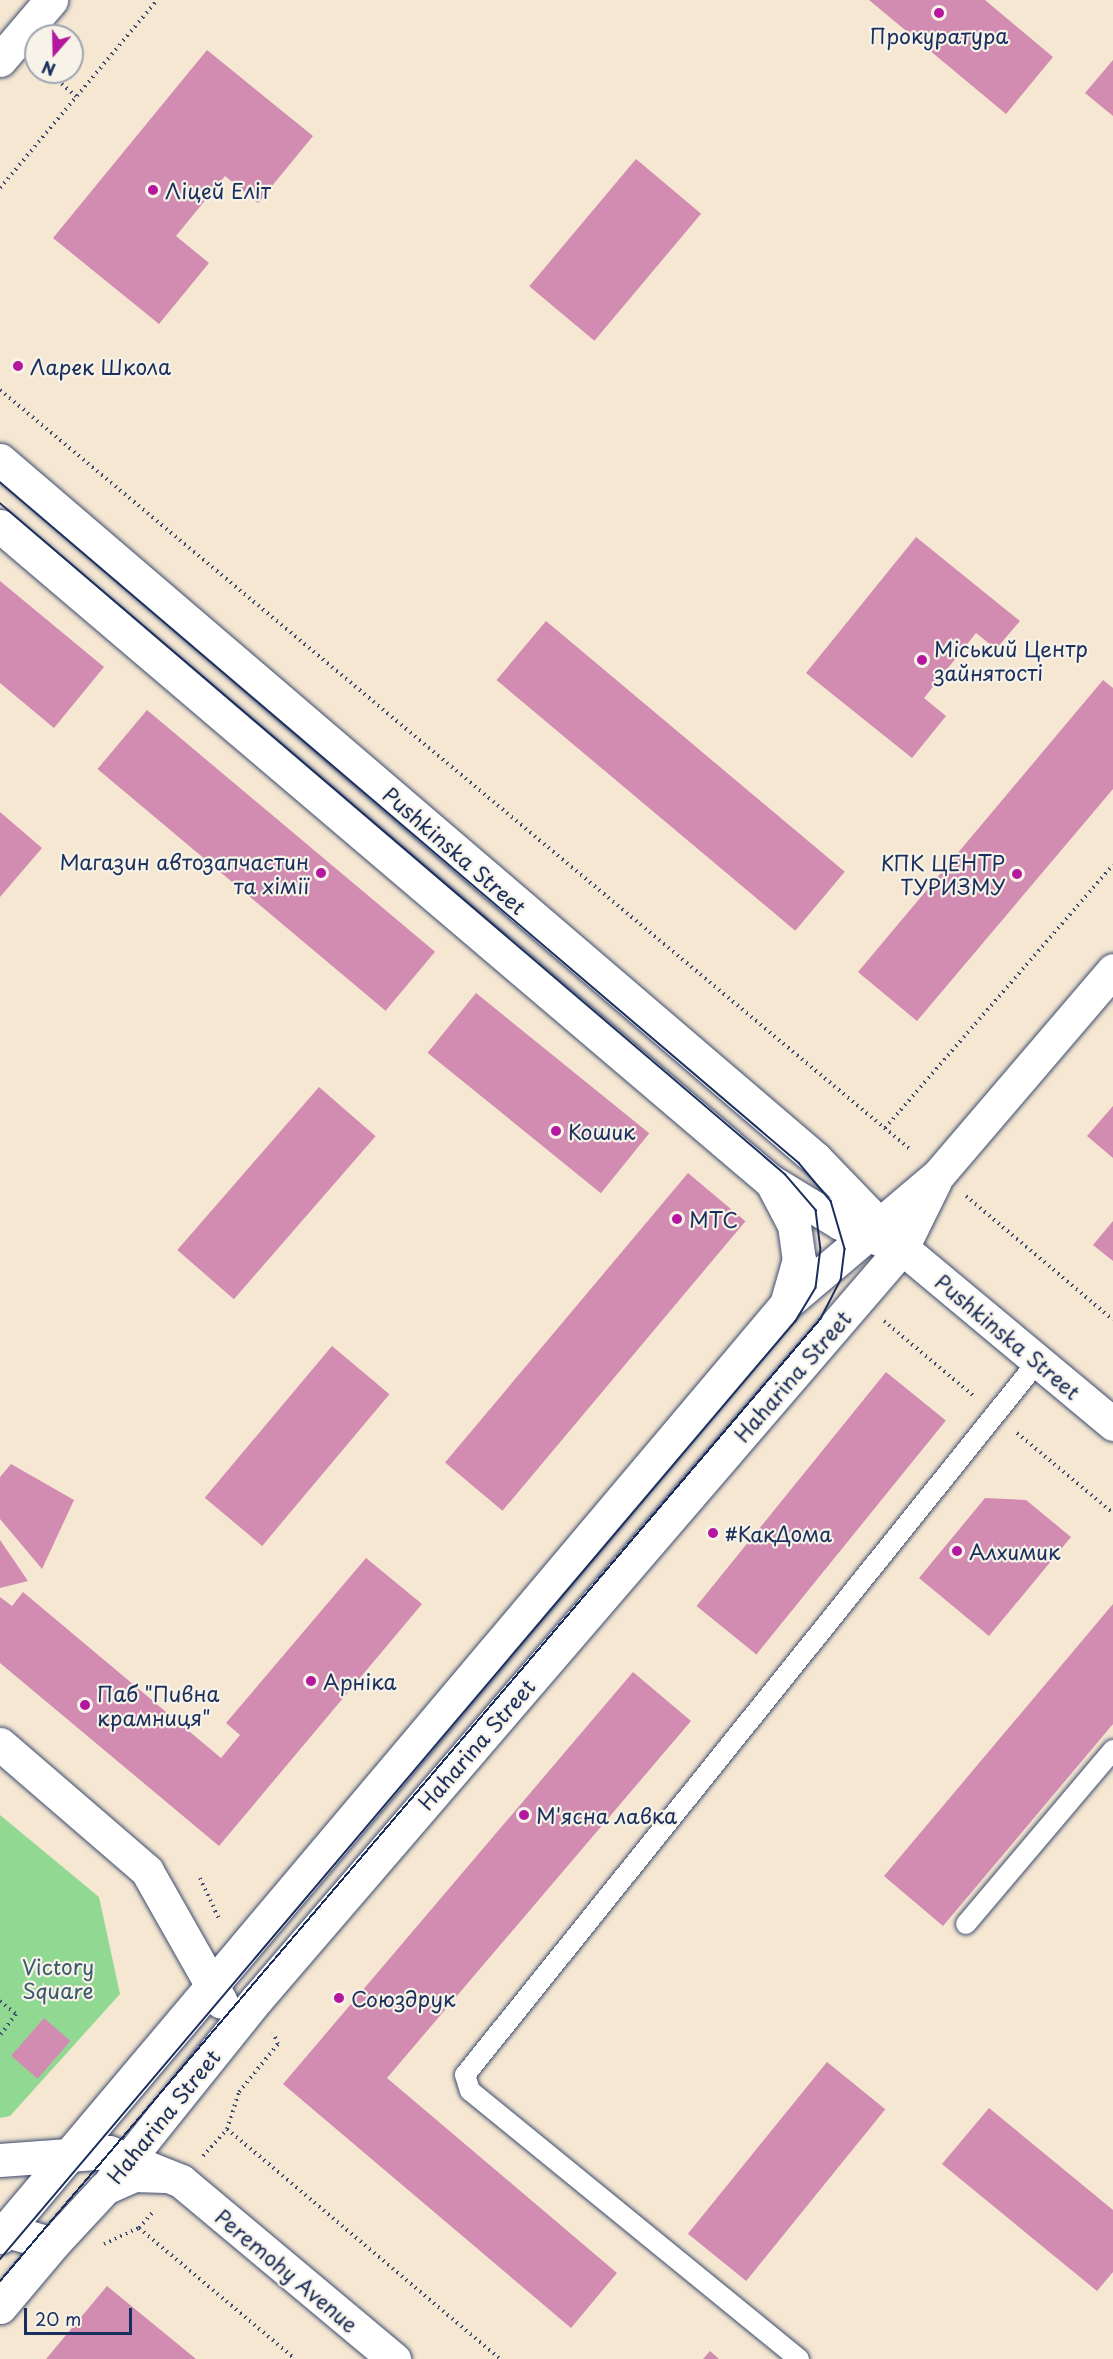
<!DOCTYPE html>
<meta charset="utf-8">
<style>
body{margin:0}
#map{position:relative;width:1113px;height:2359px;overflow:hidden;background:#f5e7d2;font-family:"Playpen Sans",sans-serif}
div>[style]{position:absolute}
.green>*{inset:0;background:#91d993}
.building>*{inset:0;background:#d28cb2;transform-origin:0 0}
.path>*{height:4px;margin-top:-2px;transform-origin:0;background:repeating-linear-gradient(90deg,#3c4b6f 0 1.5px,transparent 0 6px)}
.roads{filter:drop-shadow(0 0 2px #3c4b6f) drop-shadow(0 0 2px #3c4b6f)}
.service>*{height:20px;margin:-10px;padding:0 10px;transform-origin:10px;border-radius:10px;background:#fff}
.minor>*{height:33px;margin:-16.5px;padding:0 16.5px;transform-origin:16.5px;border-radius:16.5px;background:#fff}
.tertiary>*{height:33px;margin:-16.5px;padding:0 16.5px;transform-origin:16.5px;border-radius:16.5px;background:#fff}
.secondary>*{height:33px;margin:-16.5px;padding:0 16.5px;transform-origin:16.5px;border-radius:16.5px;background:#fff}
.tram>*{height:1.5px;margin:-0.75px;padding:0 0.75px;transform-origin:0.75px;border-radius:0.75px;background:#1b2f5e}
.dots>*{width:16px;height:16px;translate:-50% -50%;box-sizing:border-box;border:3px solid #f7f3e8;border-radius:50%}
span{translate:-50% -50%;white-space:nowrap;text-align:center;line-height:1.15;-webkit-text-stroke:4.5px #f7f3e8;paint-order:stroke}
.poi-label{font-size:21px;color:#1b2f5e}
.left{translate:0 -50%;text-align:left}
.right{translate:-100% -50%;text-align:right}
.street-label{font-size:21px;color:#1b2f5e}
.park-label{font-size:21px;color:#385a6b}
.north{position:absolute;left:24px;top:24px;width:60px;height:60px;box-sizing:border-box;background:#f7f3e8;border:2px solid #9fa5b1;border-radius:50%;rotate:200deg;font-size:16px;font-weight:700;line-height:24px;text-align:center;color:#1b2f5e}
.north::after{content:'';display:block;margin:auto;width:21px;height:27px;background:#b5179e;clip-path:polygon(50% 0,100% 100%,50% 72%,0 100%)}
.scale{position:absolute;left:24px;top:2308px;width:108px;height:27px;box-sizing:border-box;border:3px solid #1b2f5e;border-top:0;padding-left:8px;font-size:18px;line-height:21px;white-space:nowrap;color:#1b2f5e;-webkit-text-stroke:4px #f7f3e8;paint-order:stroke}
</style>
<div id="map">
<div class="green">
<i style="clip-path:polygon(0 1815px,99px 1897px,120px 1994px,10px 2116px,0 2118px)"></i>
</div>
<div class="building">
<i style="clip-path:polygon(869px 0,985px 0,1053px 57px,1006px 114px)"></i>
<i style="clip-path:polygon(207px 50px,313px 136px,258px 203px,225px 176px,176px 236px,209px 263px,159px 324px,53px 238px)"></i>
<i style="clip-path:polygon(1113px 60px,1113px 116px,1085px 93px)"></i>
<i style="left:636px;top:159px;width:85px;height:166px;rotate:40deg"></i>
<i style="clip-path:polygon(916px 537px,1020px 621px,996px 649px,976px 633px,924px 698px,946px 716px,912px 758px,806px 673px)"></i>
<i style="clip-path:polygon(0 581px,104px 667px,54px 728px,0 683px)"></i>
<i style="left:546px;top:621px;width:390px;height:77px;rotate:40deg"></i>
<i style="clip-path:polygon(1103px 680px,1113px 688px,1113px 789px,917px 1021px,858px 972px)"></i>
<i style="left:147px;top:710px;width:376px;height:77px;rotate:40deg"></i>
<i style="clip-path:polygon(0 812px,42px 848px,0 897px)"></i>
<i style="left:476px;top:993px;width:223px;height:77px;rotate:39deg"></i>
<i style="left:319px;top:1087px;width:75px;height:216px;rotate:41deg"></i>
<i style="clip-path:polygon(1113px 1106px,1113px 1158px,1087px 1136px)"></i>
<i style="left:688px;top:1173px;width:75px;height:378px;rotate:40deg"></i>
<i style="clip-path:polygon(1113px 1221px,1113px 1261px,1093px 1245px)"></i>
<i style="left:332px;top:1346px;width:75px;height:198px;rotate:40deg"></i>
<i style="left:886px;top:1372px;width:77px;height:301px;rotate:39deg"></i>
<i style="clip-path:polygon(11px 1464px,74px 1500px,42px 1569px,0 1519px,0 1477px)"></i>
<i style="clip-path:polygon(985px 1498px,1026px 1500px,1071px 1537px,989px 1636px,919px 1578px)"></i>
<i style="clip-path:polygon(0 1540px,28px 1581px,0 1588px)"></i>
<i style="clip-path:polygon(366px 1558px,422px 1604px,219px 1846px,0 1663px,0 1597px,12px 1606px,23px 1592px,221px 1758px,240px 1735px,226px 1723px)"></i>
<i style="clip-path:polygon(1113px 1604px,1113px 1724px,943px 1926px,884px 1876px)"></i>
<i style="clip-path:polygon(633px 1672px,691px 1721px,387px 2078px,617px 2273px,571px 2328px,283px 2084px)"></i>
<i style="left:44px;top:2018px;width:35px;height:50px;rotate:41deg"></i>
<i style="left:827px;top:2062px;width:75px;height:221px;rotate:39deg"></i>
<i style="clip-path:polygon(989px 2108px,1113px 2210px,1113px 2272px,1097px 2291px,942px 2164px)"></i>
<i style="clip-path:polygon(107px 2286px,196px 2359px,46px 2359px)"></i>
<i style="clip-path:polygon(710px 2351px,719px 2359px,703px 2359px)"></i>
</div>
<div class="path">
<i style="left:48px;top:72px;width:37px;rotate:41deg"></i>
<i style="left:0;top:188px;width:245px;rotate:-50.1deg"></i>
<i style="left:0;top:390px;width:1188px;rotate:39.84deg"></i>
<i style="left:885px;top:1128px;width:348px;rotate:-49.1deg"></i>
<i style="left:966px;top:1196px;width:192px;rotate:40.1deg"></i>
<i style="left:884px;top:1321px;width:119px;rotate:39.9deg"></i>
<i style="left:1017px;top:1433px;width:125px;rotate:39.8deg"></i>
<i style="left:200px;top:1878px;width:47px;rotate:65.1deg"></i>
<i style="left:0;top:2001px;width:21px;rotate:39deg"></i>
<i style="left:16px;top:2014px;width:26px;rotate:127deg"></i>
<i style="left:227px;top:2129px;width:357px;rotate:40.1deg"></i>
<i style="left:203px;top:2156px;width:36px;rotate:-48deg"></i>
<i style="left:227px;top:2129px;width:39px;rotate:-72deg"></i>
<i style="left:239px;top:2092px;width:62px;rotate:-50.9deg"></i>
<i style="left:278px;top:2044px;width:12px;rotate:-114deg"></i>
<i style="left:139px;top:2228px;width:204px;rotate:40deg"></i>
<i style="left:104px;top:2244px;width:38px;rotate:-25deg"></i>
<i style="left:139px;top:2228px;width:23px;rotate:-49deg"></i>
</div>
<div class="roads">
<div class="service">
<i style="left:966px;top:1924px;width:228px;rotate:-49.8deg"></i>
<i style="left:799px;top:2359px;width:424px;rotate:-140.8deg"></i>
<i style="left:470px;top:2091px;width:17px;rotate:-107deg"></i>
<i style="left:465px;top:2075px;width:915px;rotate:-51.25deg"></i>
</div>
<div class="minor">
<i style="left:0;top:460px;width:1074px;rotate:40.58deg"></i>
<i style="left:816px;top:1159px;width:124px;rotate:46deg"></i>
<i style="left:902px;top:1248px;width:275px;rotate:39.8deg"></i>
<i style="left:0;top:526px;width:1009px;rotate:40.38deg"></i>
<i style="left:769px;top:1180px;width:83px;rotate:31.2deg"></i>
<i style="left:840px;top:1223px;width:44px;rotate:22.5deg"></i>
<i style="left:772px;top:1183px;width:47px;rotate:62.4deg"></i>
<i style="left:794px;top:1225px;width:34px;rotate:82deg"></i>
<i style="left:799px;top:1259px;width:44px;rotate:105.9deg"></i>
<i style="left:0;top:1744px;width:194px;rotate:40.8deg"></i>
<i style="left:147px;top:1871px;width:150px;rotate:60.5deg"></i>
<i style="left:111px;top:2181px;width:233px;rotate:-51.3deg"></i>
<i style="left:257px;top:1999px;width:990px;rotate:-49.34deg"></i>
<i style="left:902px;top:1248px;width:75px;rotate:-63.8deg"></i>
<i style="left:0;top:2237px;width:1221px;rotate:-49.88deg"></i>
<i style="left:787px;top:1303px;width:199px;rotate:-40.3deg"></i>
<i style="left:939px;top:1174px;width:268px;rotate:-49.5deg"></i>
<i style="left:0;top:2307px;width:82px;rotate:-49.9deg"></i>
</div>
<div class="tertiary">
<i style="left:0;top:60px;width:79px;rotate:-49.6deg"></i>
</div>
<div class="secondary">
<i style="left:0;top:2160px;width:109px;rotate:-4.2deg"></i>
<i style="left:109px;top:2152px;width:78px;rotate:21.9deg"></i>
<i style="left:181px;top:2181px;width:278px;rotate:39.9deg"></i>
<i style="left:0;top:2229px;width:55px;rotate:15.8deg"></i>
<i style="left:53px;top:2244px;width:76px;rotate:-47.1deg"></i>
<i style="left:105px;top:2188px;width:32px;rotate:-24deg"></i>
<i style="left:134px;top:2175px;width:31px;rotate:2deg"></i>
</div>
</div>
<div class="tram">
<i style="left:0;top:482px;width:1050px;rotate:40.44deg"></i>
<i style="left:799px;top:1163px;width:50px;rotate:49.9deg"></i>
<i style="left:831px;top:1201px;width:50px;rotate:73.7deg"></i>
<i style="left:845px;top:1249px;width:31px;rotate:97deg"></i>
<i style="left:841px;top:1280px;width:44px;rotate:117.1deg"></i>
<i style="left:821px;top:1319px;width:1265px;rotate:130.45deg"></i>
<i style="left:0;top:503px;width:1033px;rotate:40.52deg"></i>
<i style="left:785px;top:1174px;width:48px;rotate:49.3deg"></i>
<i style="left:816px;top:1210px;width:38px;rotate:83deg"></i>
<i style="left:821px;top:1248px;width:40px;rotate:97.1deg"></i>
<i style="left:816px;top:1288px;width:39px;rotate:121deg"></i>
<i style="left:796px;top:1321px;width:1231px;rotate:130.29deg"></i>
</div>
<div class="dots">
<i style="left:939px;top:13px;background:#b5179e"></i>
<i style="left:153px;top:190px;background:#b5179e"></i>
<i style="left:18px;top:366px;background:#b5179e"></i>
<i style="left:922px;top:660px;background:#b5179e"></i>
<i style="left:321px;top:873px;background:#b5179e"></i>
<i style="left:1017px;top:874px;background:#b5179e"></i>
<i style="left:556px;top:1131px;background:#b5179e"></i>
<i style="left:677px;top:1219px;background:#b5179e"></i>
<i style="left:713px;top:1533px;background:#b5179e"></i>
<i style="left:957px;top:1551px;background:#b5179e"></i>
<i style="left:311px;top:1681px;background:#b5179e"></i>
<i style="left:85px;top:1705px;background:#b5179e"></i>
<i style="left:524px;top:1815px;background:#b5179e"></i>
<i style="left:339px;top:1998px;background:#b5179e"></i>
</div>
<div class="poi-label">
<span style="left:939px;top:35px">Прокуратура</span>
<span class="left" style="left:165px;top:190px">Ліцей Еліт</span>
<span class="left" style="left:30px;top:366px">Ларек Школа</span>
<span class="left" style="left:934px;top:660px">Міський Центр<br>зайнятості</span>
<span class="right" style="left:309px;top:873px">Магазин автозапчастин<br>та хімії</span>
<span class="right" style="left:1005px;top:874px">КПК ЦЕНТР<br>ТУРИЗМУ</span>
<span class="left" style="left:568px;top:1131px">Кошик</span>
<span class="left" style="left:689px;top:1219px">МТС</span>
<span class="left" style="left:725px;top:1533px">#КакДома</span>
<span class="left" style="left:969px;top:1551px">Алхимик</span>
<span class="left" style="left:323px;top:1681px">Арніка</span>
<span class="left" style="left:97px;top:1705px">Паб "Пивна<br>крамниця"</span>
<span class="left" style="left:536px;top:1815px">М'ясна лавка</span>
<span class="left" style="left:351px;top:1998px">Союздрук</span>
</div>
<div class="street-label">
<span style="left:455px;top:850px;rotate:41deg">Pushkinska Street</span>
<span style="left:1008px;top:1336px;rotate:40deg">Pushkinska Street</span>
<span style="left:792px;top:1376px;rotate:-49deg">Haharina Street</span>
<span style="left:476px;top:1744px;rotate:-49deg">Haharina Street</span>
<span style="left:163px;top:2116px;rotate:-51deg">Haharina Street</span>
<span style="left:287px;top:2270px;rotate:40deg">Peremohy Avenue</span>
</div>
<div class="park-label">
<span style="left:58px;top:1978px">Victory<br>Square</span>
</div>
<div class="north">N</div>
<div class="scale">20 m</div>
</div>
